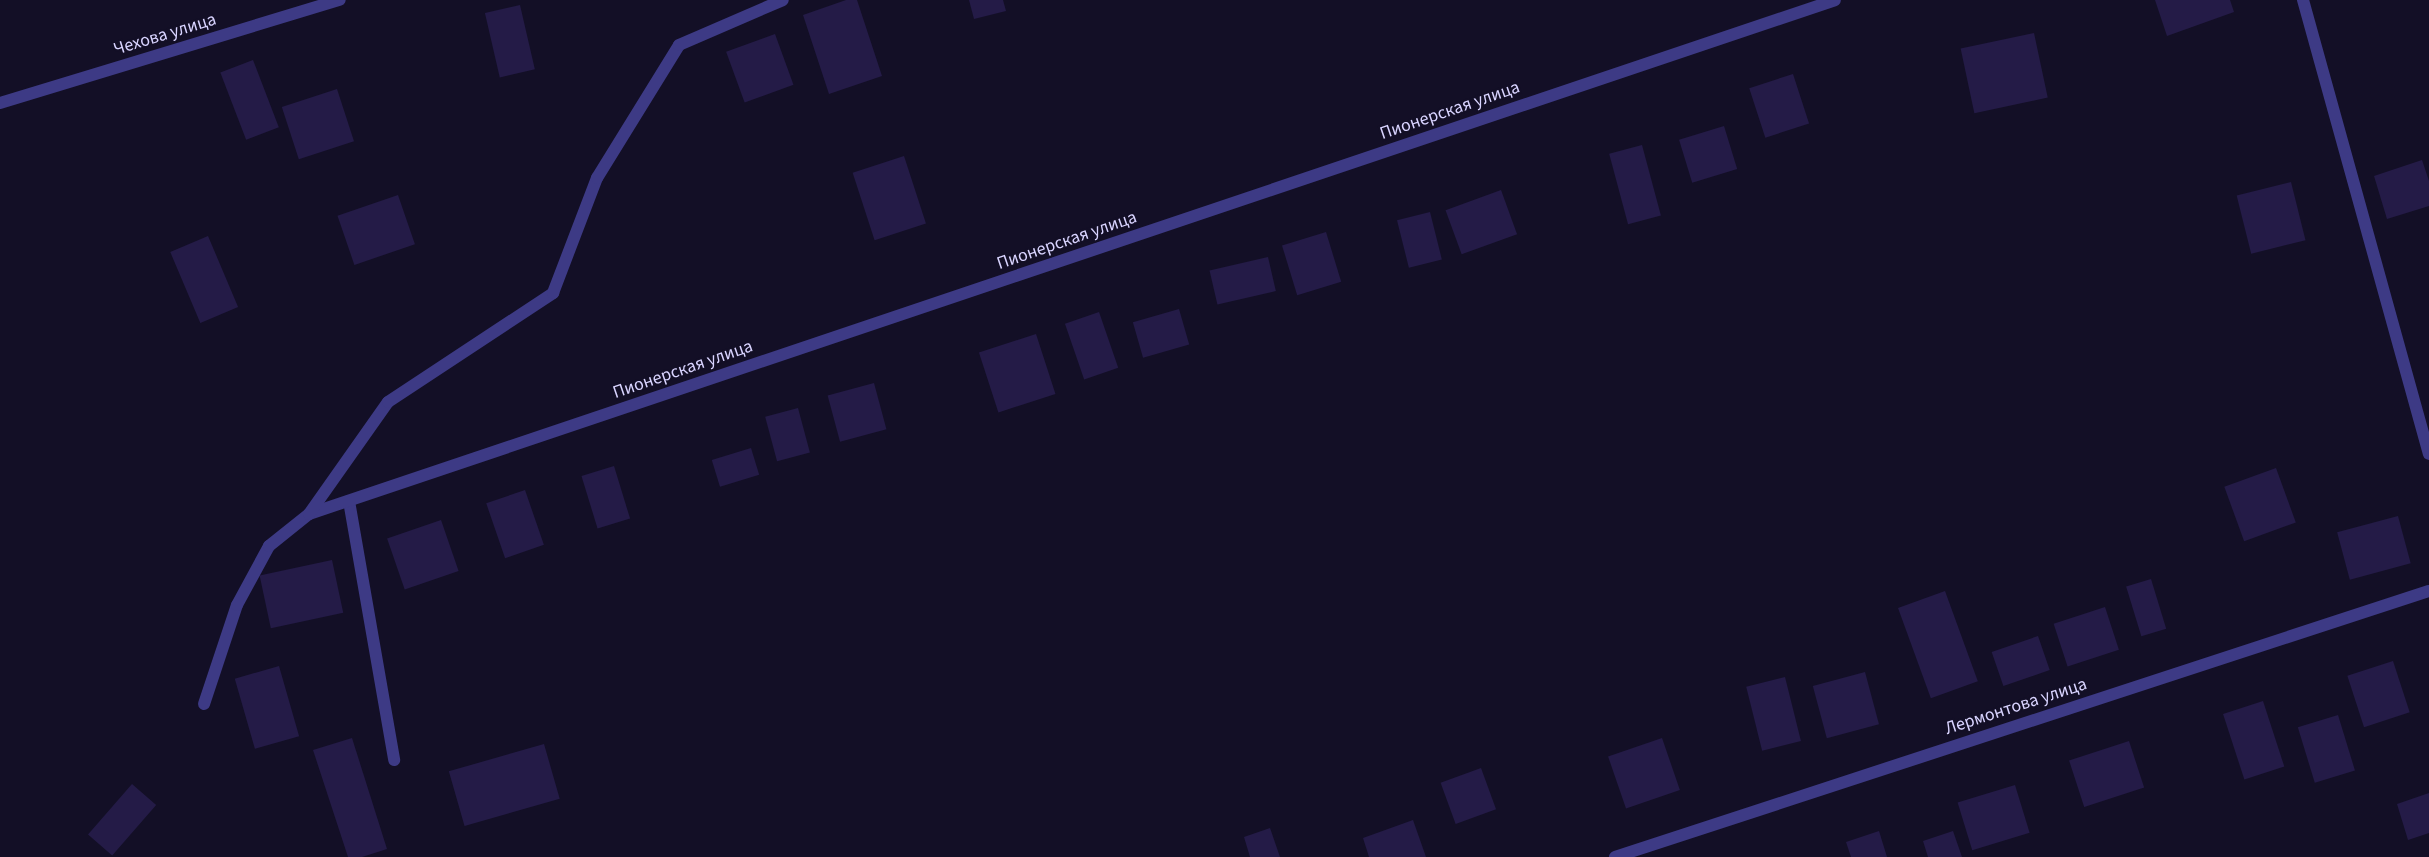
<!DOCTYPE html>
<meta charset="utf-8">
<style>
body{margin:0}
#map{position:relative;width:2429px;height:857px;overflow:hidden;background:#130f26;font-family:"Source Sans 3",sans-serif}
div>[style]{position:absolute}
.building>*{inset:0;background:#241b47;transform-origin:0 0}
.minor>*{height:12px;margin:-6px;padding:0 6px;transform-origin:6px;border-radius:6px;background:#3d3a85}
span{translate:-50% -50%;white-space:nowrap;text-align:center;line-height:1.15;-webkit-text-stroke:4px #130f26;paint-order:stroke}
.street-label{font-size:18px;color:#d9d4ff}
</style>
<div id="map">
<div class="building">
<i style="clip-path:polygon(846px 0,857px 0,882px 76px,829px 94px,803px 15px)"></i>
<i style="clip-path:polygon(969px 0,1003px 0,1006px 11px,974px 19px)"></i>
<i style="clip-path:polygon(2155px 0,2230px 0,2234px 12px,2167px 36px)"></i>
<i style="left:520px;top:5px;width:66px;height:36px;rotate:77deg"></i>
<i style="left:2034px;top:33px;width:66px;height:75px;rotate:78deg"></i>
<i style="left:775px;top:34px;width:54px;height:52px;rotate:70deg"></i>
<i style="left:253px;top:60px;width:72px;height:35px;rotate:69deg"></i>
<i style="left:1793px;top:74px;width:52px;height:46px;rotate:72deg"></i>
<i style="left:337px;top:89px;width:55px;height:58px;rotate:72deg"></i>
<i style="left:1724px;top:126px;width:45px;height:47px;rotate:73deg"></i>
<i style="left:1642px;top:145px;width:73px;height:34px;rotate:75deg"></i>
<i style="left:904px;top:156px;width:71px;height:54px;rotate:72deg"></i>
<i style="clip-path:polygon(2422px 160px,2429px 181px,2429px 206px,2387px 219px,2374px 176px)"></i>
<i style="left:2291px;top:182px;width:60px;height:56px;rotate:76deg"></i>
<i style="left:1501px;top:190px;width:47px;height:59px;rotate:70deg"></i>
<i style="left:398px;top:195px;width:52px;height:64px;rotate:71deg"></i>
<i style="left:1430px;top:212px;width:49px;height:34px;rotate:76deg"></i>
<i style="left:1326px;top:232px;width:52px;height:46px;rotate:73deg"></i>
<i style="left:208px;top:236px;width:77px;height:41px;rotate:67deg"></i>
<i style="left:1268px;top:257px;width:35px;height:60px;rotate:77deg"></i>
<i style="left:1179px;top:309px;width:37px;height:48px;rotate:74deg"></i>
<i style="left:1099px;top:312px;width:59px;height:36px;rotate:71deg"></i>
<i style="left:1036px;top:334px;width:63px;height:60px;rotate:72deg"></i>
<i style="left:874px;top:383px;width:48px;height:48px;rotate:75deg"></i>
<i style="left:798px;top:408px;width:46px;height:34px;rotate:75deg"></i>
<i style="left:751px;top:448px;width:28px;height:41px;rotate:73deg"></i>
<i style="left:614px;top:466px;width:55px;height:34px;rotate:73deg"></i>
<i style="left:2276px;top:468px;width:58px;height:55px;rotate:70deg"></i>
<i style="left:525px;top:490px;width:58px;height:41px;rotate:71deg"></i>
<i style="left:2398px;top:516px;width:49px;height:63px;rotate:75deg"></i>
<i style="left:441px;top:520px;width:54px;height:57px;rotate:71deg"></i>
<i style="left:332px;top:560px;width:54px;height:74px;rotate:78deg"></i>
<i style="left:2151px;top:579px;width:52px;height:26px;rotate:73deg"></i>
<i style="left:1945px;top:591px;width:96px;height:50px;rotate:70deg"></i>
<i style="left:2105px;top:607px;width:45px;height:54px;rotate:72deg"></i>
<i style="left:2038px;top:636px;width:36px;height:49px;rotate:71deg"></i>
<i style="left:2393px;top:661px;width:54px;height:48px;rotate:72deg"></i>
<i style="left:279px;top:666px;width:73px;height:46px;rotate:74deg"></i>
<i style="left:1865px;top:672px;width:54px;height:54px;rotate:75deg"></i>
<i style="left:1785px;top:677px;width:66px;height:40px;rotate:76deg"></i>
<i style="left:2263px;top:701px;width:69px;height:42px;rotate:72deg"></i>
<i style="left:2338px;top:715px;width:58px;height:42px;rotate:73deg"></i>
<i style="clip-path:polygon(352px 738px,387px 849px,362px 857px,348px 857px,313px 750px)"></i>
<i style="left:1662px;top:738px;width:55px;height:57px;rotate:71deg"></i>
<i style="left:2129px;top:741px;width:49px;height:63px;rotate:72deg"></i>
<i style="left:544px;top:744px;width:57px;height:99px;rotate:74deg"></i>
<i style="left:1481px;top:768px;width:44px;height:43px;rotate:70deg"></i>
<i style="left:132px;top:784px;width:32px;height:67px;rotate:41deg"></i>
<i style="left:2015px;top:785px;width:50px;height:60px;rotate:73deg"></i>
<i style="clip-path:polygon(2429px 793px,2429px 833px,2408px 840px,2397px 804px)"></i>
<i style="clip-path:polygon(1413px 820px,1426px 857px,1369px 857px,1363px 838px)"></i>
<i style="clip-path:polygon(1270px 828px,1280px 857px,1250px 857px,1244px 837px)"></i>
<i style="clip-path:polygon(1879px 831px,1887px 857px,1851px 857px,1846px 842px)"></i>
<i style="clip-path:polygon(1953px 831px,1962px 857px,1928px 857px,1923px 841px)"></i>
</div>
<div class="minor">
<i style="left:2303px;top:0;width:471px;rotate:74.5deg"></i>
<i style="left:0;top:103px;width:355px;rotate:-16.9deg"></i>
<i style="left:349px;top:501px;width:263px;rotate:80.1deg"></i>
<i style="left:309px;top:514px;width:1610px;rotate:-18.61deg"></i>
<i style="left:204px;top:704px;width:104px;rotate:-71.6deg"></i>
<i style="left:237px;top:605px;width:67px;rotate:-61.5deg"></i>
<i style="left:269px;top:546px;width:51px;rotate:-38.7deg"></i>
<i style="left:309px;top:514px;width:137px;rotate:-54.8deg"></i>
<i style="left:388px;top:402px;width:198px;rotate:-33.4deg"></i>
<i style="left:553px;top:293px;width:123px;rotate:-69.1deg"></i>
<i style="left:597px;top:178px;width:156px;rotate:-58.3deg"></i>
<i style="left:679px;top:45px;width:113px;rotate:-23.4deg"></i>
<i style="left:1615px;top:857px;width:856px;rotate:-18.1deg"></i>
</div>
<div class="street-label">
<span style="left:165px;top:35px;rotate:-17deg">Чехова улица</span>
<span style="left:1450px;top:111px;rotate:-19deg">Пионерская улица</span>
<span style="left:1067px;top:241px;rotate:-19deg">Пионерская улица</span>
<span style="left:683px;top:370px;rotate:-19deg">Пионерская улица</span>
<span style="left:2016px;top:707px;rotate:-18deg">Лермонтова улица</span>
</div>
</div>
